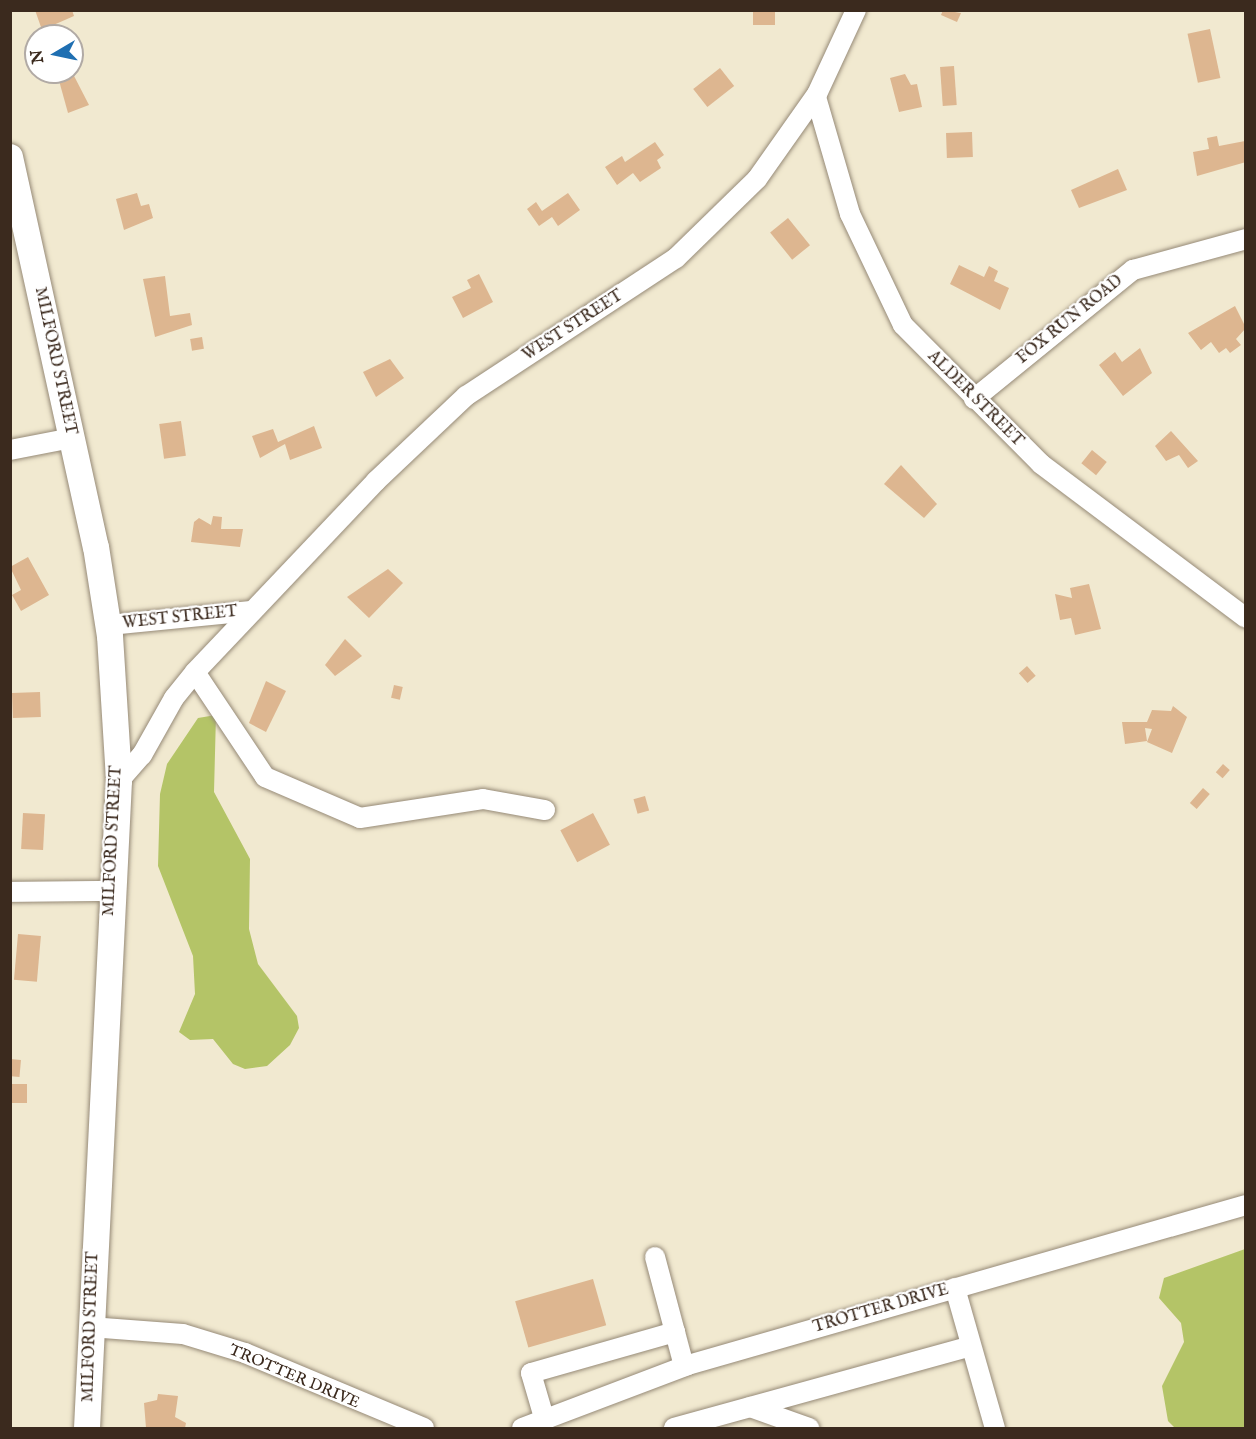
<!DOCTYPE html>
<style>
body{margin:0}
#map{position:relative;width:1256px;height:1439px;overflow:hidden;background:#f1e9d0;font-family:"IM FELL English",serif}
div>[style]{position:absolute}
.green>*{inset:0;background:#b4c467}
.building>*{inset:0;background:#ddb690;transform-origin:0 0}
.roads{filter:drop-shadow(0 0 2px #968a77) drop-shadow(0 0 2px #968a77)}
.minor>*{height:20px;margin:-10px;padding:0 10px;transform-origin:10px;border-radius:10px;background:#fff}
.major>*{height:26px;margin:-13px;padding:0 13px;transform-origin:13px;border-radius:13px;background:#fff}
span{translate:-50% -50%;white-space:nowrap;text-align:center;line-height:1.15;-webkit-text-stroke:4.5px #fff;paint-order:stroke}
.street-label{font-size:16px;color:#3b2a1e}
.frame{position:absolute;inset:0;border:12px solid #3b2a1e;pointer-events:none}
.north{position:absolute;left:24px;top:24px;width:60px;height:60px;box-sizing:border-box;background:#fff;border:2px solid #b1aaa5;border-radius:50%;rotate:261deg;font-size:16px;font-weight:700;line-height:24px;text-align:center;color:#3b2a1e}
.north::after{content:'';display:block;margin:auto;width:21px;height:27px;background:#1f6fb2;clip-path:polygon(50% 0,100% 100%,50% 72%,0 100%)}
</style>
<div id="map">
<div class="green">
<i style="clip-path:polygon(216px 715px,214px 792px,250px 859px,249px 929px,258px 964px,297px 1016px,299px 1028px,290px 1045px,267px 1066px,245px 1069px,233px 1064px,213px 1039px,190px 1040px,179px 1032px,195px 994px,193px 956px,158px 866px,160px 794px,167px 764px,198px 718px)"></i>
<i style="clip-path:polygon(1245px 1249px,1245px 1428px,1175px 1428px,1168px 1421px,1162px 1386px,1184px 1342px,1181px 1323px,1159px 1298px,1164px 1278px)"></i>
</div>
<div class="building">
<i style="clip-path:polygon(35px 10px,72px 10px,74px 16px,42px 30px)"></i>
<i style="left:753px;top:10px;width:22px;height:15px"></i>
<i style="clip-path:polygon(943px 10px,961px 13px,957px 22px,941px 15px)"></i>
<i style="left:1210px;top:29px;width:50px;height:23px;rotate:78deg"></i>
<i style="left:954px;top:66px;width:39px;height:14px;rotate:86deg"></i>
<i style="left:720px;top:68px;width:23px;height:34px;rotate:52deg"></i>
<i style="clip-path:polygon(72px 72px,89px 105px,68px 113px,58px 77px)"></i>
<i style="clip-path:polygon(905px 74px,911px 85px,917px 84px,922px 107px,899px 112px,890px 78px)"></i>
<i style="left:972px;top:132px;width:25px;height:26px;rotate:88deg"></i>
<i style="clip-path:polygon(1217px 136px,1219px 146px,1245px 141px,1246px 162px,1197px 176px,1193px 152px,1209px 149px,1207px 138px)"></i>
<i style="clip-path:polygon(655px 142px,664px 155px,657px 160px,661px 168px,640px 182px,633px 173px,617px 185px,605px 167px,622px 156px,625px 162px)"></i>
<i style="clip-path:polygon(1118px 169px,1127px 190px,1079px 208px,1071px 190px)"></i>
<i style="clip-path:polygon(137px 193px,141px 206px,149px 204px,153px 218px,124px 230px,116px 199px)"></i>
<i style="clip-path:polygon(568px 193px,580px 210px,558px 226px,552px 217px,539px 226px,527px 209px,536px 202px,542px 211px)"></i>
<i style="left:788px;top:218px;width:35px;height:23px;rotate:51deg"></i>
<i style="clip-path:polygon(959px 265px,984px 277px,989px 266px,998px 271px,994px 281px,1009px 288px,1000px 310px,950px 284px)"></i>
<i style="clip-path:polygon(479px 274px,493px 302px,463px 318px,452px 297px,471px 288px,467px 280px)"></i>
<i style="clip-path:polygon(165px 276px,170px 316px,190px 313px,192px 325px,155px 337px,143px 279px)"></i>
<i style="clip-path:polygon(1235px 306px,1246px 328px,1236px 339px,1241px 345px,1230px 353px,1226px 348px,1219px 353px,1211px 342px,1201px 350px,1188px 333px)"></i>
<i style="left:202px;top:337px;width:12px;height:12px;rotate:81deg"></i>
<i style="clip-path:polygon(1140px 348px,1152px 373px,1123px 396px,1099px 365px,1115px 352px,1122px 362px)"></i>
<i style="clip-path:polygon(390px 359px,404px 378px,376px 397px,363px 372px)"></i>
<i style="left:181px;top:421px;width:35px;height:22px;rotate:82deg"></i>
<i style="clip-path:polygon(314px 426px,322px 448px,290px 460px,285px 444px,260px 458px,252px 436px,273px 429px,278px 442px)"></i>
<i style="clip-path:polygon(1171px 431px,1198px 461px,1188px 468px,1179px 455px,1166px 461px,1155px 446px)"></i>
<i style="left:1092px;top:450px;width:19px;height:17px;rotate:39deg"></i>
<i style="clip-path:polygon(901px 465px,937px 504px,924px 518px,884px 484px)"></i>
<i style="clip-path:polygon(213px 516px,222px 517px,221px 529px,243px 529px,240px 547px,191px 542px,194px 522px,199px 518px,211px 525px)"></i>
<i style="clip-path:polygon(28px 557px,49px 595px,21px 611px,12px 595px,21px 590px,10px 567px)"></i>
<i style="clip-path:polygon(388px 569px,403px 583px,369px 618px,347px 597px)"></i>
<i style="clip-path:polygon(1089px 584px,1101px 629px,1075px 635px,1071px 618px,1060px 620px,1055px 594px,1072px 598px,1070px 588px)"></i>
<i style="clip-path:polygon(345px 639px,362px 656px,335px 676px,325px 665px)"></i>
<i style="left:1027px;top:666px;width:13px;height:11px;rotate:48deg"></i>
<i style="clip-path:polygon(266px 681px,286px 691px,266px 732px,249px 723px)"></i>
<i style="left:394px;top:685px;width:9px;height:13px;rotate:13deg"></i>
<i style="left:40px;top:692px;width:25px;height:28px;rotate:88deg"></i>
<i style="clip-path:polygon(1173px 706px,1187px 717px,1172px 753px,1147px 742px,1152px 729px,1145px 728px,1147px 741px,1125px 744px,1122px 722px,1147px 722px,1152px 710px,1171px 711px)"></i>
<i style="left:1223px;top:764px;width:9px;height:11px;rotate:41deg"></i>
<i style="left:1203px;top:788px;width:9px;height:20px;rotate:41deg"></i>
<i style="left:645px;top:796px;width:15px;height:12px;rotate:74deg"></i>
<i style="left:23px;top:813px;width:22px;height:36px;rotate:3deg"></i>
<i style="left:593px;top:813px;width:36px;height:37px;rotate:62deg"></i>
<i style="left:18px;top:934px;width:23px;height:46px;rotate:5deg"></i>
<i style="left:10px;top:1059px;width:11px;height:17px;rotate:5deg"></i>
<i style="left:10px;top:1084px;width:17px;height:19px"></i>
<i style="left:593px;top:1279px;width:48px;height:81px;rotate:74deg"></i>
<i style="clip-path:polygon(158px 1394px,178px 1396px,175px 1417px,186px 1423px,185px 1428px,146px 1428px,144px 1403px,157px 1400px)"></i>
</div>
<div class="roads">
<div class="minor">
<i style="left:816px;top:97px;width:122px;rotate:73.8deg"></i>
<i style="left:850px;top:214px;width:123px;rotate:64.5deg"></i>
<i style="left:903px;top:325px;width:196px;rotate:45.2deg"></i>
<i style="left:1041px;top:464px;width:256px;rotate:36.9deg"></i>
<i style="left:974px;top:399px;width:205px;rotate:-39.1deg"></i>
<i style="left:1133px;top:270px;width:117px;rotate:-15.3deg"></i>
<i style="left:10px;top:450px;width:63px;rotate:-11deg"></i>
<i style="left:109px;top:625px;width:143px;rotate:-5.6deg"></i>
<i style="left:195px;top:672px;width:126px;rotate:56.3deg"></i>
<i style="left:265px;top:777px;width:103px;rotate:23.3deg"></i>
<i style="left:360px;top:818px;width:124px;rotate:-8.8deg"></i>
<i style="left:483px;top:799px;width:63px;rotate:10.1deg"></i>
<i style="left:119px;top:781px;width:35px;rotate:-49deg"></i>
<i style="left:142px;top:755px;width:65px;rotate:-60.7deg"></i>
<i style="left:174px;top:698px;width:33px;rotate:-51deg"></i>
<i style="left:195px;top:672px;width:263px;rotate:-46.5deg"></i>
<i style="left:376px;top:481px;width:124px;rotate:-43.4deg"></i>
<i style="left:466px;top:396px;width:251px;rotate:-33.3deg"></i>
<i style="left:676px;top:258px;width:113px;rotate:-44.3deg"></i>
<i style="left:757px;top:179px;width:104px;rotate:-54.8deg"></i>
<i style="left:817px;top:94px;width:93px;rotate:-65.1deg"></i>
<i style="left:10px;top:892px;width:100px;rotate:-0.6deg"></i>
<i style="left:655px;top:1257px;width:113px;rotate:75.1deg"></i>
<i style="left:955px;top:1288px;width:146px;rotate:74.1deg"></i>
<i style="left:90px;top:1327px;width:93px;rotate:4.3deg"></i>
<i style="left:183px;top:1334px;width:65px;rotate:17deg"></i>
<i style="left:245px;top:1353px;width:194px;rotate:22.7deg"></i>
<i style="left:750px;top:1407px;width:63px;rotate:19.6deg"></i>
<i style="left:545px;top:1421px;width:50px;rotate:-106.3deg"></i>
<i style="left:531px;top:1373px;width:150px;rotate:-15.9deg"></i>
<i style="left:522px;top:1428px;width:178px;rotate:-20.8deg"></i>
<i style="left:688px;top:1365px;width:580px;rotate:-16deg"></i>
<i style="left:674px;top:1428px;width:308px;rotate:-15.4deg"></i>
</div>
<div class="major">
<i style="left:10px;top:157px;width:399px;rotate:77.6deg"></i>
<i style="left:96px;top:547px;width:90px;rotate:81.1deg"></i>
<i style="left:110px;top:636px;width:145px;rotate:86.4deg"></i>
<i style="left:119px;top:781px;width:648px;rotate:92.83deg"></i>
</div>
</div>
<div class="street-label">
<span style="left:1070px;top:320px;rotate:-39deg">FOX RUN ROAD</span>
<span style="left:573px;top:326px;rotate:-33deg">WEST STREET</span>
<span style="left:55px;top:361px;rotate:78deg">MILFORD STREET</span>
<span style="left:975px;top:399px;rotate:45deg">ALDER STREET</span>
<span style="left:180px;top:618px;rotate:-6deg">WEST STREET</span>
<span style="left:113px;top:841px;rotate:-87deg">MILFORD STREET</span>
<span style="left:881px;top:1309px;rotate:-16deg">TROTTER DRIVE</span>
<span style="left:91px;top:1327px;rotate:-88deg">MILFORD STREET</span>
<span style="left:294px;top:1377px;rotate:23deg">TROTTER DRIVE</span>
</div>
<div class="frame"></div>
<div class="north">N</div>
</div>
